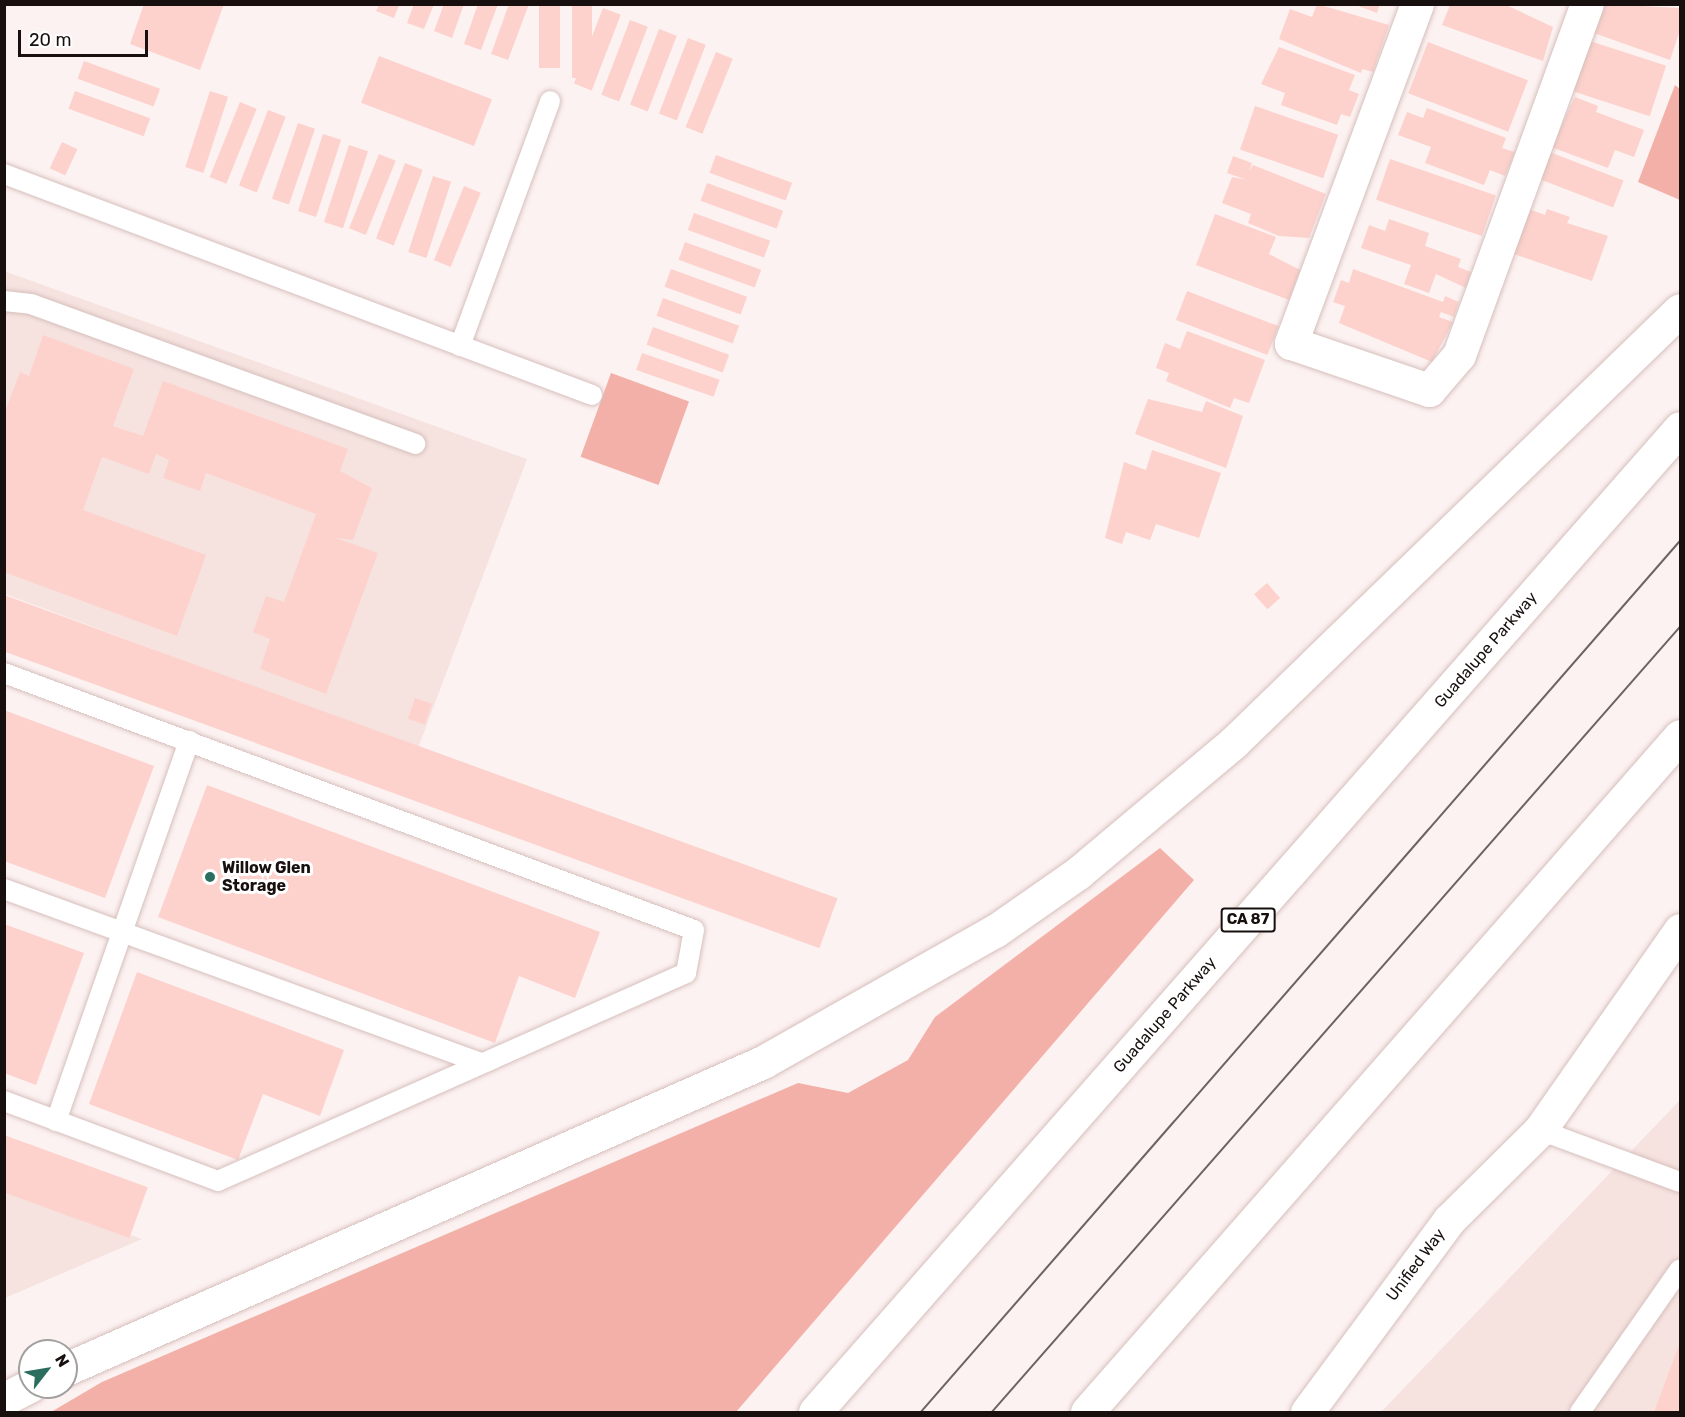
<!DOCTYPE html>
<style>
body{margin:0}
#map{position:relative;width:1685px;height:1417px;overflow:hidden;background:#fcf2f1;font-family:Rubik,sans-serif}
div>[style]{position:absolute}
.built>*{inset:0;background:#f6e3e0}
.green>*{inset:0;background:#f3b0a8;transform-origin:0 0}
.building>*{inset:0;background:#fdd2cc;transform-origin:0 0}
.roads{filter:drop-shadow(0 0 2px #d6bfbc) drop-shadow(0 0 2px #d6bfbc)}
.service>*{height:20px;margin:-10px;padding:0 10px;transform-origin:10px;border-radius:10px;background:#fff}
.minor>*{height:33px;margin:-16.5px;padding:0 16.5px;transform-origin:16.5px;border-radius:16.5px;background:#fff}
.primary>*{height:33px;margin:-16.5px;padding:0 16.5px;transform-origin:16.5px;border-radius:16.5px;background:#fff}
.motorway>*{height:33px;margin:-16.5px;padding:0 16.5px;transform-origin:16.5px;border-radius:16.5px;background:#fff}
.tram>*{height:1.5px;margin:-0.75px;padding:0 0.75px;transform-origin:0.75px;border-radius:0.75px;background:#6c6463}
.dots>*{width:16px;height:16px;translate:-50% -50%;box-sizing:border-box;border:3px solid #fff;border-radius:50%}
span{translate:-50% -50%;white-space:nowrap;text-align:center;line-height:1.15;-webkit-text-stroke:6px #fff;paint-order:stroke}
.shield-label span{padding:2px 4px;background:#fff;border:2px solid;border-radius:4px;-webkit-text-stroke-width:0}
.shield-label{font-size:15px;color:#17100f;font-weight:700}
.street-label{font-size:16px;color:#17100f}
.poi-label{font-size:16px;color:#17100f;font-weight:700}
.left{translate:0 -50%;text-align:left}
.frame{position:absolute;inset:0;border:6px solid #17100f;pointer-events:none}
.north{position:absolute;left:18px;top:1339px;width:60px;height:60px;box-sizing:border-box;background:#fff;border:2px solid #a29f9f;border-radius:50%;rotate:59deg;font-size:16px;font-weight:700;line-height:24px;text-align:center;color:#17100f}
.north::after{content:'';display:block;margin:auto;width:21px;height:27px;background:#2b6e60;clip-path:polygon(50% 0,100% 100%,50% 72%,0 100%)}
.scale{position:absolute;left:18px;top:30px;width:130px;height:27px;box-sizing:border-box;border:3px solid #17100f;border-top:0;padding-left:8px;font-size:18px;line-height:21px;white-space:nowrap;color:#17100f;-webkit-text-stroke:4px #fff;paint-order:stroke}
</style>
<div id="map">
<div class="built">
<i style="clip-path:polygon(4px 271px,527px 459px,418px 748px,5px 594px)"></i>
<i style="clip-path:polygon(1680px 1100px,1680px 1412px,1381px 1412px)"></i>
<i style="clip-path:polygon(5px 1189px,142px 1239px,5px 1298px)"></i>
</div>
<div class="green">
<i style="clip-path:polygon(1675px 85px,1680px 89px,1680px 200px,1638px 182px)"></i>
<i style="left:611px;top:373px;width:83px;height:89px;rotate:20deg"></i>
<i style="clip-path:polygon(1160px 848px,1194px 880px,736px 1412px,51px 1412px,102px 1382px,798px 1083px,848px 1093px,908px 1060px,935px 1017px)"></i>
</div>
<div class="building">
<i style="clip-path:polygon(144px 4px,224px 4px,200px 70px,130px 44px)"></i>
<i style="clip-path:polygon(414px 4px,434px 4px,424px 29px,407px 23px)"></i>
<i style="clip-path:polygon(444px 4px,464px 4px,452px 38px,434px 31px)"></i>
<i style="clip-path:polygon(478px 4px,498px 4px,481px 50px,464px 44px)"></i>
<i style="clip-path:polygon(509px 4px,529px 4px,508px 60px,491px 54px)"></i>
<i style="left:539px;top:4px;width:21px;height:64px"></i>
<i style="left:572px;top:4px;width:20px;height:74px"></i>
<i style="clip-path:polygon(1317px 4px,1389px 25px,1373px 72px,1362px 69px,1361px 73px,1279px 39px,1290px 9px,1312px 17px)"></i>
<i style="clip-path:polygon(1353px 4px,1380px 4px,1377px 13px)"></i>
<i style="clip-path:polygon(1463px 4px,1504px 4px,1553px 27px,1543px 61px,1442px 25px,1450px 5px)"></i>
<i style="clip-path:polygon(1604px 4px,1680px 8px,1680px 30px,1670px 60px,1594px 33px)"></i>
<i style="clip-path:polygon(379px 5px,399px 5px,394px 18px,376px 11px)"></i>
<i style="left:603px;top:8px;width:19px;height:81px;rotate:21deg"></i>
<i style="left:630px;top:20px;width:19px;height:80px;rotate:21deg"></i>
<i style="left:659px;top:29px;width:19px;height:81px;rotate:21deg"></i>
<i style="left:688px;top:38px;width:19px;height:81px;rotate:21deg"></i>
<i style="left:1590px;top:41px;width:80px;height:53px;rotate:18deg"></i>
<i style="left:1428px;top:42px;width:107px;height:55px;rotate:21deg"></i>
<i style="clip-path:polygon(1279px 47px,1355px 75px,1349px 90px,1359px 94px,1350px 117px,1341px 114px,1337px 125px,1281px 105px,1285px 93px,1261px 84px)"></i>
<i style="left:716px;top:52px;width:18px;height:81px;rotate:22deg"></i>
<i style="left:379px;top:56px;width:121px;height:50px;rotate:21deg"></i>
<i style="left:84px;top:61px;width:81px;height:19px;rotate:20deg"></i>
<i style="left:75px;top:91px;width:80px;height:19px;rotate:20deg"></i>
<i style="left:210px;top:91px;width:19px;height:80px;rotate:18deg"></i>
<i style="clip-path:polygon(1575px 97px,1598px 106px,1596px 112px,1644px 130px,1634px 157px,1615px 150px,1608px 168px,1551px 147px)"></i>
<i style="left:240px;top:102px;width:18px;height:81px;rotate:22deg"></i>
<i style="left:1255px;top:106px;width:88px;height:46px;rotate:19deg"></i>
<i style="clip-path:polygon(1427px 108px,1506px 138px,1502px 148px,1515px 152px,1505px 176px,1490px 170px,1484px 185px,1425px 163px,1431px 147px,1398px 135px,1407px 112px,1423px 118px)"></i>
<i style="left:268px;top:110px;width:19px;height:81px;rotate:21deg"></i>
<i style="left:298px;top:123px;width:18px;height:80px;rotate:19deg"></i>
<i style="left:323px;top:134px;width:19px;height:81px;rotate:18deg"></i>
<i style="left:62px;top:142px;width:17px;height:29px;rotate:25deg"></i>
<i style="left:349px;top:145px;width:20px;height:81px;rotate:18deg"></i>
<i style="left:1547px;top:151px;width:82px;height:29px;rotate:21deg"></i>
<i style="left:379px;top:154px;width:18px;height:80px;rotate:22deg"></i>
<i style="left:716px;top:155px;width:81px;height:19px;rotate:20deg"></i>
<i style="clip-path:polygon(1233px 156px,1252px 163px,1249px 171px,1253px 165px,1326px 194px,1309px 238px,1279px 236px,1248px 223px,1251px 214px,1222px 203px,1232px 177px,1247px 180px,1227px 173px)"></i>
<i style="left:1390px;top:159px;width:112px;height:43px;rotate:19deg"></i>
<i style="left:405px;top:163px;width:19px;height:81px;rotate:21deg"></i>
<i style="left:433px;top:176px;width:19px;height:80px;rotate:18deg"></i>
<i style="left:707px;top:183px;width:81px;height:19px;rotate:20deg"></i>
<i style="left:464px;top:186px;width:18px;height:80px;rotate:22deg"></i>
<i style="clip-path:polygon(1526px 208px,1545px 215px,1547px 209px,1570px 217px,1567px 223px,1608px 236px,1592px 281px,1511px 253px)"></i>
<i style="left:694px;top:213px;width:81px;height:18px;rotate:20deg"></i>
<i style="clip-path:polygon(1215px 214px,1276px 237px,1269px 254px,1300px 270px,1289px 300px,1196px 265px)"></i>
<i style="clip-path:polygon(1389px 219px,1429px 233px,1425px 246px,1461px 259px,1458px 267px,1471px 272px,1466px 288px,1436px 274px,1429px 293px,1404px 284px,1411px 265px,1361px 248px,1369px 225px,1385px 231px)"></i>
<i style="left:685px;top:242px;width:81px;height:19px;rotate:20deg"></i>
<i style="left:671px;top:269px;width:81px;height:19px;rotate:20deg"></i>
<i style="clip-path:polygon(1353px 269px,1443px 302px,1445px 296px,1459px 302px,1454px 317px,1441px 312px,1439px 317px,1453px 322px,1432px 362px,1339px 323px,1345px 306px,1333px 302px,1341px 280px,1349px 283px)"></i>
<i style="left:1187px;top:291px;width:98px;height:31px;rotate:21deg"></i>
<i style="left:663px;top:298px;width:81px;height:19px;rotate:20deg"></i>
<i style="left:653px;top:327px;width:81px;height:19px;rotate:20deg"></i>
<i style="clip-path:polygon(1187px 331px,1265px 360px,1249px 403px,1234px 398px,1230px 408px,1166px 381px,1169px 373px,1156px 368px,1165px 343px,1180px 349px)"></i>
<i style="clip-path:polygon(43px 335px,134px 369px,113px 426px,143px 436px,163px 381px,348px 449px,340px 471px,372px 488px,353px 540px,336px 538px,378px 553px,326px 694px,260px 669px,270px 639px,253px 632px,266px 596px,284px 602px,316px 514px,206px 473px,200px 491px,163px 478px,169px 460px,156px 454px,149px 474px,102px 457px,83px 510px,206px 555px,177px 636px,4px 572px,4px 414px,20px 372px,29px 376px)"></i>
<i style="left:642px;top:353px;width:82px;height:18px;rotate:19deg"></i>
<i style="clip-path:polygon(1148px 399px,1202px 412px,1206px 401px,1243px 416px,1226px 468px,1135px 434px)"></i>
<i style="clip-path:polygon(1152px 450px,1221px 473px,1199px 538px,1156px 524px,1150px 540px,1126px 532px,1122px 544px,1105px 538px,1124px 462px,1146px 470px)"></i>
<i style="left:1267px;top:583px;width:20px;height:17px;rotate:49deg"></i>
<i style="left:4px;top:595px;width:887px;height:53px;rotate:20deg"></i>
<i style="left:415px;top:698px;width:18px;height:22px;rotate:19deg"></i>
<i style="clip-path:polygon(4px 710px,154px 766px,105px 898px,4px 861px)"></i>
<i style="clip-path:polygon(207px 785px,600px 932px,575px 998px,519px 976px,495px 1043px,158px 917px)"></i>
<i style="clip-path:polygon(4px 924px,84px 953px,36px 1085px,4px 1073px)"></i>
<i style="clip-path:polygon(137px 972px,344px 1050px,320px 1116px,263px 1094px,238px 1160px,89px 1104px)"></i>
<i style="left:4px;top:1135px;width:153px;height:54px;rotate:20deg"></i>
<i style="clip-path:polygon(1680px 1342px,1680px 1412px,1654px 1412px)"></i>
</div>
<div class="roads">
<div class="service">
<i style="left:4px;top:174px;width:628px;rotate:20.6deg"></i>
<i style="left:4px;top:301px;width:27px;rotate:6deg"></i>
<i style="left:31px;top:304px;width:409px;rotate:20deg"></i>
<i style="left:460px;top:346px;width:261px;rotate:-69.8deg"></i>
<i style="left:4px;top:673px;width:736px;rotate:20.43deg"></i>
<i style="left:694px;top:930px;width:44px;rotate:100.5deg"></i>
<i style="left:686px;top:973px;width:512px;rotate:156.04deg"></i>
<i style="left:218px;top:1181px;width:228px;rotate:-159.5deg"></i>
<i style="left:4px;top:889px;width:508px;rotate:20.04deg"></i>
<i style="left:56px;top:1121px;width:403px;rotate:-70.7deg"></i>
<i style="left:1540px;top:1130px;width:149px;rotate:20.4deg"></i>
<i style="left:1580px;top:1412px;width:174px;rotate:-55deg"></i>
</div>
<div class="minor">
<i style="left:1417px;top:4px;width:362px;rotate:110.4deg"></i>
<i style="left:1291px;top:343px;width:146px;rotate:18.8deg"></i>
<i style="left:1429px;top:390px;width:46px;rotate:-49.4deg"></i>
<i style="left:1459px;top:355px;width:374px;rotate:-70deg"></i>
</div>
<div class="primary">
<i style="left:1307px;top:1412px;width:239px;rotate:-53.5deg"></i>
<i style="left:1449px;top:1220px;width:128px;rotate:-44.7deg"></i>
</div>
<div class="motorway">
<i style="left:1540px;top:1130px;width:244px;rotate:-55deg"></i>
<i style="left:66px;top:1369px;width:762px;rotate:-23.77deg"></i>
<i style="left:763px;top:1062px;width:266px;rotate:-29.5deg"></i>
<i style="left:995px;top:931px;width:101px;rotate:-34.9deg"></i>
<i style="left:1078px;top:873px;width:202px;rotate:-40deg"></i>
<i style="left:1233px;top:743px;width:622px;rotate:-44.09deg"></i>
<i style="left:4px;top:1399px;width:29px;rotate:-27deg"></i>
<i style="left:815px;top:1412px;width:1310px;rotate:-48.68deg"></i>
<i style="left:1087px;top:1412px;width:899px;rotate:-48.74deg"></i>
</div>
</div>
<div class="tram">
<i style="left:921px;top:1412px;width:1155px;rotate:-48.93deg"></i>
<i style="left:992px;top:1412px;width:1044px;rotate:-48.77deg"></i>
</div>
<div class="dots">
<i style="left:210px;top:877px;background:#2b6e60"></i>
</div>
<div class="shield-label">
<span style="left:1248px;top:920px">CA 87</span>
</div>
<div class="street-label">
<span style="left:1486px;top:650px;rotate:-49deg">Guadalupe Parkway</span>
<span style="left:1165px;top:1015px;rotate:-49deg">Guadalupe Parkway</span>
<span style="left:1416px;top:1265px;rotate:-53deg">Unified Way</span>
</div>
<div class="poi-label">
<span class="left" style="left:222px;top:877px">Willow Glen<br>Storage</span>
</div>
<div class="frame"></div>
<div class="north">N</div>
<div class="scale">20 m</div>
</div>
